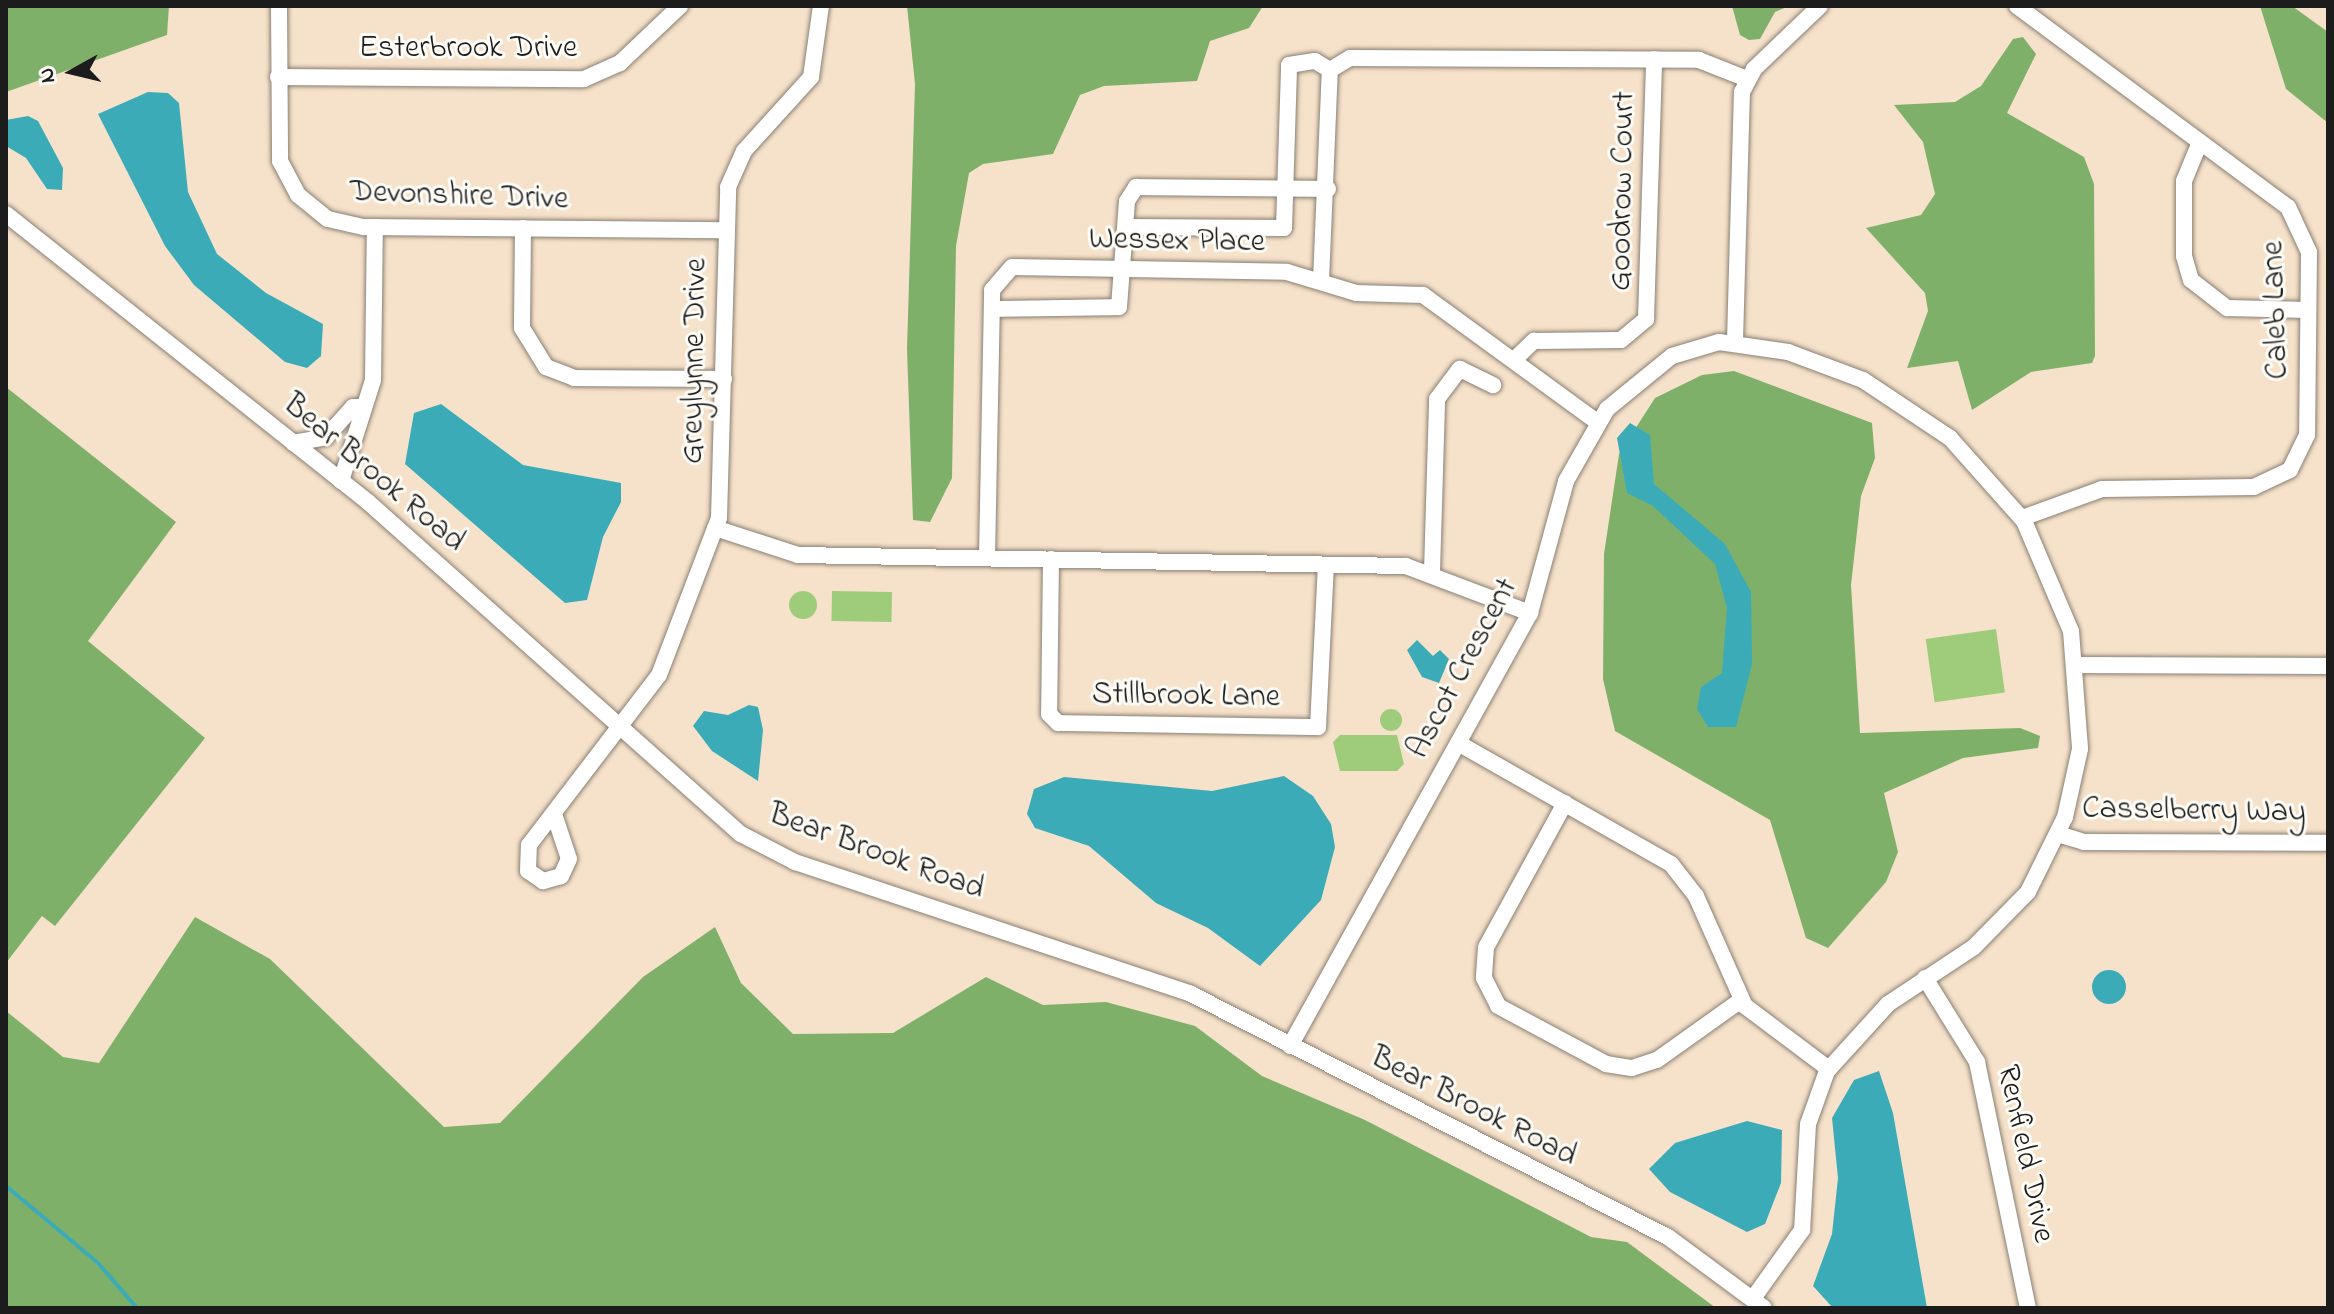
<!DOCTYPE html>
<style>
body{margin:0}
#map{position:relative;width:2334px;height:1314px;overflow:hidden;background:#f6e2ca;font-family:"Indie Flower",sans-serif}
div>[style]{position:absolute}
.green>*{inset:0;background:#9fcc7a;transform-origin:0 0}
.round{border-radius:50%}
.forest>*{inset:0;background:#7fb06a}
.water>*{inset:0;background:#3babb8}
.stream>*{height:4px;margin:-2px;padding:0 2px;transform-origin:2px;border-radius:2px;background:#3babb8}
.roads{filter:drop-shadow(0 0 2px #897f73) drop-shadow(0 0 2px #897f73)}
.minor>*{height:16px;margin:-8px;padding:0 8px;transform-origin:8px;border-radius:8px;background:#fff}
span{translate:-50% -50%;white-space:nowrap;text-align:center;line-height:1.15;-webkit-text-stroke:6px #fdfcf7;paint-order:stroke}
.street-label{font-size:32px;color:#1c1c1c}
.frame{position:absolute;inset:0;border:8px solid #1c1c1c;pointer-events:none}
.north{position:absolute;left:32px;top:32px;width:80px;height:80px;-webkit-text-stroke:6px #fdfcf7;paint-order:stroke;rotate:262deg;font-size:22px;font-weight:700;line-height:32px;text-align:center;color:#1c1c1c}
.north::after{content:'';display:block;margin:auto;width:28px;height:36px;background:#1c1c1c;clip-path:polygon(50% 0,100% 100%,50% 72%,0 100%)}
</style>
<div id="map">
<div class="green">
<i style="left:832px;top:591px;width:60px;height:30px;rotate:1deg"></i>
<i class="round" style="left:789px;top:591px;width:28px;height:28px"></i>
<i style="left:1996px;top:629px;width:64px;height:71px;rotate:82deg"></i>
<i class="round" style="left:1380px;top:709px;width:22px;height:22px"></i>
<i style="clip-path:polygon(1340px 735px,1397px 735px,1404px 764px,1397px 771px,1340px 771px,1333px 742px)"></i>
</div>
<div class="forest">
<i style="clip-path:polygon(6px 6px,169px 6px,167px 35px,6px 92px)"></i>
<i style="clip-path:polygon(907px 6px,1263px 6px,1249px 28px,1210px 41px,1197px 81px,1104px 86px,1080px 95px,1053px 154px,983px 164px,969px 173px,956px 246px,952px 478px,930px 522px,913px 520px,907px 349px,915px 84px)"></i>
<i style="clip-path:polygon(1732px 6px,1789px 6px,1775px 12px,1760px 39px,1749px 40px,1740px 35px)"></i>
<i style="clip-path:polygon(2260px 6px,2292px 6px,2328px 32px,2328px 123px,2286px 89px)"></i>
<i style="clip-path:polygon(2023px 37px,2036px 54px,2007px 113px,2084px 157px,2094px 184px,2095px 356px,2092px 363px,2031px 372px,1972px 410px,1958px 361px,1907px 368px,1928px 311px,1925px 293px,1866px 228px,1921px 215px,1935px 194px,1923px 142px,1894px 105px,1955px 102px,1981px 86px,2013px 39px)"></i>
<i style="clip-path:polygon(1734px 371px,1872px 423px,1875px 458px,1861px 496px,1851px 585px,1860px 733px,2020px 728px,2040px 736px,2038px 748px,1963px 758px,1884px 793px,1898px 852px,1886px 882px,1828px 948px,1806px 938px,1770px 820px,1615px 731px,1603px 679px,1604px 554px,1619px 454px,1655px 398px,1702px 375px)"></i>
<i style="clip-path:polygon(6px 387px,176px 522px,88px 641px,205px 738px,55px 926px,42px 916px,6px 963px)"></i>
<i style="clip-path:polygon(195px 917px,270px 959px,444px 1127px,500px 1123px,643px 977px,715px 927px,741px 983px,793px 1034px,893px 1033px,986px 977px,1043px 1005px,1106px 1002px,1195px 1026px,1262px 1076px,1365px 1120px,1591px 1237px,1627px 1242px,1716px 1308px,6px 1308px,6px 1011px,63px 1057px,99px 1063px)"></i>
</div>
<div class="water">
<i style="clip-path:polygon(148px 92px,168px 93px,179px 103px,188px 192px,217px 254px,266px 293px,323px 324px,321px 356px,307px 368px,285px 362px,194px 285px,165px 246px,98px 114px)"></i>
<i style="clip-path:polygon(28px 116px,38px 121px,63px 168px,62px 190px,47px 189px,26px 158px,6px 146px,6px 120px)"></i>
<i style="clip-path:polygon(441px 404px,523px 465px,621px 483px,621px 502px,603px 537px,587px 600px,565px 603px,405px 464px,414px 413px)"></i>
<i style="clip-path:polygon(1630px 423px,1650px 435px,1654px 484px,1725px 544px,1751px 592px,1752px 664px,1736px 727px,1708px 727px,1697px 709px,1701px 687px,1722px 673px,1727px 608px,1715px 564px,1653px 506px,1627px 493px,1617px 438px)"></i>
<i style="clip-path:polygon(1417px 640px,1433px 656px,1440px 650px,1449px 659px,1439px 683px,1422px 677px,1407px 650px)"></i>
<i style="clip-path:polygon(749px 705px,758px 707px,763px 730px,758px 781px,712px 751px,693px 726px,704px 711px,728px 715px)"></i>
<i style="clip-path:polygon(1284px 776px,1313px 796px,1331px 824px,1335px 847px,1321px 900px,1260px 966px,1208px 928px,1156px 903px,1089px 846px,1035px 828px,1027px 814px,1034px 789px,1064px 777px,1212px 791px)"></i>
<i class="round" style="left:2092px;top:970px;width:34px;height:34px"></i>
<i style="clip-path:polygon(1879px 1071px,1893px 1113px,1927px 1308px,1833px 1308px,1813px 1286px,1832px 1234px,1838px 1178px,1832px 1118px,1854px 1080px)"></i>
<i style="clip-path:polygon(1747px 1121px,1782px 1130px,1781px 1183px,1765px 1224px,1747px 1232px,1670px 1192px,1649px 1169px,1675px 1143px)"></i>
</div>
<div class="stream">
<i style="left:6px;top:1186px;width:120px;rotate:39.9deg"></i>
<i style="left:98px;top:1263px;width:60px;rotate:49.1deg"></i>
</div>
<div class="roads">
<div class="minor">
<i style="left:279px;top:6px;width:155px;rotate:89.6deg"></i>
<i style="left:280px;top:161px;width:38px;rotate:62deg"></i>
<i style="left:298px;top:195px;width:38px;rotate:39deg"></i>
<i style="left:328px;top:219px;width:37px;rotate:13deg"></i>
<i style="left:364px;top:227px;width:362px;rotate:0.5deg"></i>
<i style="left:2017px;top:6px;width:337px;rotate:36.6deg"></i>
<i style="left:2288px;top:207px;width:50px;rotate:65deg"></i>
<i style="left:2309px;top:252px;width:183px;rotate:90.6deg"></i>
<i style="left:2307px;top:435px;width:39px;rotate:116deg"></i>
<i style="left:2290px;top:470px;width:40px;rotate:155deg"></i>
<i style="left:2254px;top:487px;width:152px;rotate:179.2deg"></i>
<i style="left:2102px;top:489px;width:85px;rotate:160.1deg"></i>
<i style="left:278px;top:77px;width:306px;rotate:0.4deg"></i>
<i style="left:584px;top:79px;width:39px;rotate:-24deg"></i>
<i style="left:620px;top:63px;width:83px;rotate:-43.5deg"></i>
<i style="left:2200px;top:142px;width:42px;rotate:112.3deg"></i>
<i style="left:2184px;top:181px;width:75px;rotate:90deg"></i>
<i style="left:2184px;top:256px;width:25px;rotate:74deg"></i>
<i style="left:2191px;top:280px;width:46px;rotate:37.9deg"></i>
<i style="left:2227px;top:308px;width:81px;rotate:1.4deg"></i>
<i style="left:6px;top:214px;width:463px;rotate:38.5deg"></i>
<i style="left:368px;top:502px;width:499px;rotate:41.7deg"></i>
<i style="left:741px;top:834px;width:61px;rotate:27.4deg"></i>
<i style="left:795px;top:862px;width:417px;rotate:18.4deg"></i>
<i style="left:1191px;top:994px;width:535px;rotate:27deg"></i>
<i style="left:1668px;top:1237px;width:119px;rotate:36.5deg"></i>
<i style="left:1126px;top:227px;width:158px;rotate:0.4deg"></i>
<i style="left:1284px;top:228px;width:163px;rotate:-88.2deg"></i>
<i style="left:1289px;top:65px;width:26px;rotate:-9deg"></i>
<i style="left:1315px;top:61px;width:17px;rotate:31deg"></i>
<i style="left:523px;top:228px;width:100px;rotate:90.6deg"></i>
<i style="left:522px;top:328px;width:46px;rotate:58.4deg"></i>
<i style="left:546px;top:367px;width:30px;rotate:21deg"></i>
<i style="left:574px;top:378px;width:150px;rotate:0.4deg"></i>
<i style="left:1321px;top:281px;width:211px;rotate:-87.6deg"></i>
<i style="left:1330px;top:70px;width:23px;rotate:-31deg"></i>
<i style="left:1350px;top:58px;width:349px;rotate:0.3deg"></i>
<i style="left:1699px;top:60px;width:52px;rotate:21.6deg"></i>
<i style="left:992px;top:309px;width:127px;rotate:-0.9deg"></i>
<i style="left:1119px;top:307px;width:106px;rotate:-85.7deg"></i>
<i style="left:1127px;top:201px;width:17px;rotate:-57deg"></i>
<i style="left:1136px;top:187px;width:192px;rotate:0.6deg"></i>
<i style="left:1735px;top:341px;width:249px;rotate:-88.4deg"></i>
<i style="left:1742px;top:92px;width:26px;rotate:-62deg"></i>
<i style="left:1754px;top:69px;width:91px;rotate:-43.7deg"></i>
<i style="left:1514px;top:360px;width:28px;rotate:-44deg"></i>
<i style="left:1534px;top:341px;width:87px;rotate:-0.7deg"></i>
<i style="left:1621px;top:340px;width:33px;rotate:-40deg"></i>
<i style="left:1646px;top:319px;width:260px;rotate:-88.2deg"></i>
<i style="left:293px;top:443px;width:34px;rotate:-10deg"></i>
<i style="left:326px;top:437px;width:40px;rotate:-48deg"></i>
<i style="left:353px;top:407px;width:11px"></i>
<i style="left:341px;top:481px;width:106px;rotate:-72.4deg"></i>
<i style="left:373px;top:380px;width:153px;rotate:-89.3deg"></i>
<i style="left:715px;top:528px;width:87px;rotate:18deg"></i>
<i style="left:798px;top:555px;width:608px;rotate:1.04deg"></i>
<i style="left:1406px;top:566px;width:133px;rotate:20.8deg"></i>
<i style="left:987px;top:558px;width:268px;rotate:-88.9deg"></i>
<i style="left:992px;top:290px;width:30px;rotate:-49deg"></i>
<i style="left:1012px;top:267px;width:275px;rotate:1deg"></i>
<i style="left:1287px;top:272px;width:72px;rotate:16.9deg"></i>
<i style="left:1356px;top:293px;width:67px;rotate:1.7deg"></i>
<i style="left:1423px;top:295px;width:215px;rotate:36.1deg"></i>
<i style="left:1051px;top:559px;width:155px;rotate:90.7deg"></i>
<i style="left:1049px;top:714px;width:13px;rotate:45deg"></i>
<i style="left:1058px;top:723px;width:260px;rotate:0.9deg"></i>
<i style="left:1318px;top:727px;width:162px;rotate:-87.2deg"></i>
<i style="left:1432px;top:572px;width:173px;rotate:-88.3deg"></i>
<i style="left:1437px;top:399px;width:38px;rotate:-53deg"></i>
<i style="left:1460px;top:369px;width:37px;rotate:26deg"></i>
<i style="left:2077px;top:665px;width:251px;rotate:0.2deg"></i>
<i style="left:1458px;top:743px;width:245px;rotate:29.6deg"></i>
<i style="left:1671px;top:864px;width:41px;rotate:52deg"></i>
<i style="left:1696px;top:896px;width:120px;rotate:66deg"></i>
<i style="left:1745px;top:1006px;width:105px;rotate:36.9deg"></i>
<i style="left:1565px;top:803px;width:164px;rotate:118.7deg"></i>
<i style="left:1486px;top:947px;width:31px;rotate:94deg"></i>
<i style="left:1484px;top:978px;width:31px;rotate:63deg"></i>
<i style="left:1498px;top:1006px;width:123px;rotate:28.2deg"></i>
<i style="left:1606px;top:1064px;width:26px;rotate:9deg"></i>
<i style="left:1632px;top:1068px;width:26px;rotate:-18deg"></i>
<i style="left:1657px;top:1060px;width:103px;rotate:-35.5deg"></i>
<i style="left:554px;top:814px;width:47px;rotate:71.6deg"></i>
<i style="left:569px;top:859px;width:19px;rotate:115deg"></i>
<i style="left:561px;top:876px;width:19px;rotate:164deg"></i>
<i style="left:543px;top:881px;width:18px;rotate:-146deg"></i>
<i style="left:528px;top:871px;width:26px;rotate:-88deg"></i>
<i style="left:529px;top:845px;width:214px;rotate:-52.6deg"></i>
<i style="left:659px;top:675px;width:168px;rotate:-69.1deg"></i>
<i style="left:719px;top:518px;width:331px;rotate:-88.4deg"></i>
<i style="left:728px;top:187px;width:39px;rotate:-66deg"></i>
<i style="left:744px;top:151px;width:100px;rotate:-47.8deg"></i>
<i style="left:811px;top:77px;width:72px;rotate:-82deg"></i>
<i style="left:2058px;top:834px;width:27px;rotate:17deg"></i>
<i style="left:2084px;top:842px;width:244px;rotate:0.2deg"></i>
<i style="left:1925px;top:978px;width:99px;rotate:58.2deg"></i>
<i style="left:1977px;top:1062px;width:251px;rotate:78.3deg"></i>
<i style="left:1290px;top:1046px;width:495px;rotate:-61deg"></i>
<i style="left:1530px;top:613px;width:137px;rotate:-74.7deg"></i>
<i style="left:1566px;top:481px;width:83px;rotate:-60.3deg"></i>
<i style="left:1607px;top:409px;width:84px;rotate:-39.2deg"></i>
<i style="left:1672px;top:356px;width:49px;rotate:-16.6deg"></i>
<i style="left:1719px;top:342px;width:70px;rotate:8.2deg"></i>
<i style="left:1788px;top:352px;width:80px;rotate:20.5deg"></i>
<i style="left:1863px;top:380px;width:105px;rotate:33.7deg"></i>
<i style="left:1950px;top:438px;width:111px;rotate:48.3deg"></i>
<i style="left:2024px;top:521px;width:120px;rotate:66.9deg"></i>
<i style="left:2071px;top:631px;width:118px;rotate:85.6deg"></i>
<i style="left:2080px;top:749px;width:70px;rotate:102.4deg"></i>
<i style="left:2065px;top:817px;width:84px;rotate:116.3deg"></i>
<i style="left:2028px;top:892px;width:77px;rotate:134.5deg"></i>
<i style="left:1974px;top:947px;width:103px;rotate:146.5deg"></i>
<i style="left:1888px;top:1004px;width:91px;rotate:132.3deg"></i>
<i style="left:1827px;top:1071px;width:56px;rotate:109.7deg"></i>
<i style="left:1808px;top:1124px;width:106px;rotate:93.2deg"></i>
<i style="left:1802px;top:1230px;width:82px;rotate:125.6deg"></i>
</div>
</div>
<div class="street-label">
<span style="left:468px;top:49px">Esterbrook Drive</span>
<span style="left:1624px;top:191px;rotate:-89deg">Goodrow Court</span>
<span style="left:459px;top:197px;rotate:2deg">Devonshire Drive</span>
<span style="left:1177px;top:242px;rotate:1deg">Wessex Place</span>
<span style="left:2277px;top:310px;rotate:-92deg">Caleb Lane</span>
<span style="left:696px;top:361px;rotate:-89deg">Greylynne Drive</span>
<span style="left:373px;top:474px;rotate:40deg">Bear Brook Road</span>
<span style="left:1464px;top:669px;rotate:-62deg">Ascot Crescent</span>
<span style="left:1186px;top:697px;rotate:1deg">Stillbrook Lane</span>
<span style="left:2194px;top:812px;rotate:1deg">Casselberry Way</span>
<span style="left:876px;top:853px;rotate:20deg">Bear Brook Road</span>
<span style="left:1473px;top:1108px;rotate:27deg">Bear Brook Road</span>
<span style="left:2024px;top:1154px;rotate:78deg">Renfield Drive</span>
</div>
<div class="frame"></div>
<div class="north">N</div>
</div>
